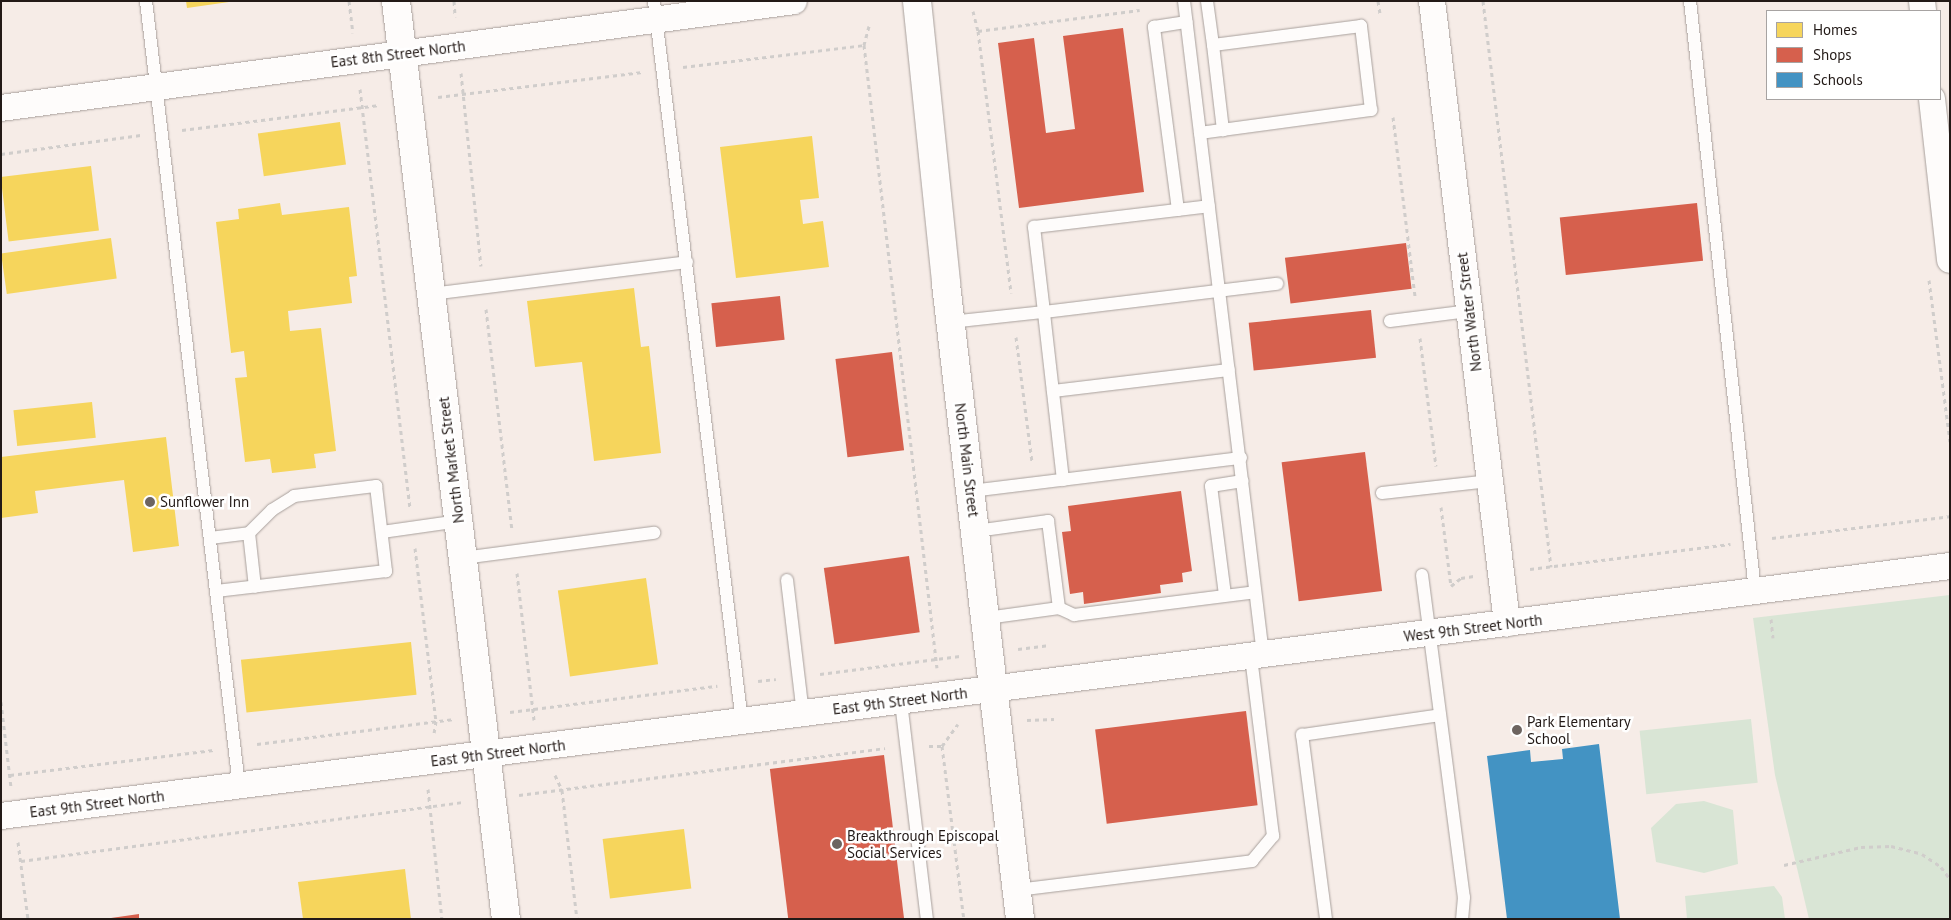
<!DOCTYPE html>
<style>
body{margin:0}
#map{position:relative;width:1951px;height:920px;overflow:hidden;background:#f6ece7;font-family:"PT Sans",sans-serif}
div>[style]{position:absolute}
.green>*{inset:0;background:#d9e5d5;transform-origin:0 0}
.homes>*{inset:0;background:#f6d55c;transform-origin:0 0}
.shops>*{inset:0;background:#d6604d;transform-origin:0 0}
.schools>*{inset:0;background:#4393c3}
.path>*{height:3px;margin-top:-1.5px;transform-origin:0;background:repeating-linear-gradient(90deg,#d0cdcb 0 4px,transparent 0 8px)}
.roads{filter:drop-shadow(0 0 1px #a8a09c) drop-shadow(0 0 1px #a8a09c)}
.service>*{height:12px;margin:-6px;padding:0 6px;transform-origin:6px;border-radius:6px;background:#fefcfb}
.minor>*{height:26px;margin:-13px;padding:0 13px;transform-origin:13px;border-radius:13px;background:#fefcfb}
.tertiary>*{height:28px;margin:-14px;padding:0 14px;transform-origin:14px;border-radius:14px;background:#fefcfb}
.dots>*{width:14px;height:14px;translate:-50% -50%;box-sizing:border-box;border:2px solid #fff;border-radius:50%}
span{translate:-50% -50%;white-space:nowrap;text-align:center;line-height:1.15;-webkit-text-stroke:5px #fff;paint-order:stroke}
.street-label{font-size:15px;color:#231a17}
.poi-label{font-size:15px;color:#231a17}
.left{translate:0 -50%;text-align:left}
.frame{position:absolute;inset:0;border:2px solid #231a17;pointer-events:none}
.legend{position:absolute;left:1766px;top:10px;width:175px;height:90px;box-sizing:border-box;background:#fff;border:1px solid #a7a3a2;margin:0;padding:6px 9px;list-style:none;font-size:15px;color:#231a17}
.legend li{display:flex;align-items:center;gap:10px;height:25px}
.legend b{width:25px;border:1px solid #a7a3a2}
</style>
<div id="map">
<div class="green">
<i style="clip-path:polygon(1950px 595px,1950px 919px,1809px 919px,1775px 775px,1753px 618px)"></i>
<i style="left:1751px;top:719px;width:64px;height:112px;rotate:84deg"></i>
<i style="clip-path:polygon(1704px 801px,1733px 810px,1738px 864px,1704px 873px,1656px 862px,1651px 828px,1676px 804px)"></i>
<i style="clip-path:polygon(1774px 886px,1782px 897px,1785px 919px,1687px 919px,1685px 896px)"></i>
</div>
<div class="homes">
<i style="clip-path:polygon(186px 1px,229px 1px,229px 2px,187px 8px)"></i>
<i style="left:340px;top:122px;width:43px;height:83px;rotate:82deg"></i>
<i style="clip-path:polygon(812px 136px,819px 198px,800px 200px,803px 224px,823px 221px,829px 267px,736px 278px,720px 147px)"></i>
<i style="left:91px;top:166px;width:65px;height:91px;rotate:83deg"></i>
<i style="clip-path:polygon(280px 203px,282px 215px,349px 207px,357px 276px,349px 277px,352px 303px,288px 311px,290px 331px,321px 328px,336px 451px,314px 454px,316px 468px,272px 473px,270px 459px,245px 462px,235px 378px,247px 377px,244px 351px,231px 353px,216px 222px,239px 219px,238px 209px)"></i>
<i style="left:111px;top:238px;width:41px;height:111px;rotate:82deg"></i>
<i style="clip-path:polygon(634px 288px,641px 347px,649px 346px,661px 453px,594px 461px,582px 362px,535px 367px,527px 301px)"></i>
<i style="left:92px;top:402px;width:36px;height:79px;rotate:84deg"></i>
<i style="clip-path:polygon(166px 437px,179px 546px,133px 552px,124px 480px,35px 491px,38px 513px,1px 518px,1px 457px)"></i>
<i style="left:646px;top:578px;width:87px;height:89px;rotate:82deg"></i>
<i style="left:411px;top:642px;width:53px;height:171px;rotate:84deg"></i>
<i style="left:684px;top:829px;width:60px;height:82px;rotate:83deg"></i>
<i style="clip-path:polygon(405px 869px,411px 919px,303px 919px,298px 882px)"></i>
</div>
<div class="shops">
<i style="clip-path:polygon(1123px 28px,1144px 192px,1019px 208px,998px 43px,1034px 38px,1046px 133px,1075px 129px,1063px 36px)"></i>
<i style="left:1697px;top:203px;width:58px;height:138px;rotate:84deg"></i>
<i style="left:1406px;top:243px;width:46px;height:122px;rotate:83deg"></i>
<i style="left:780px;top:296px;width:44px;height:69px;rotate:84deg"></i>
<i style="left:1371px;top:310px;width:48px;height:123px;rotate:84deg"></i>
<i style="left:892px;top:352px;width:99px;height:57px;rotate:83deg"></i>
<i style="left:1365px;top:452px;width:140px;height:84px;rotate:83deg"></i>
<i style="clip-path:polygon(1181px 491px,1192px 571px,1182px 573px,1183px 582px,1160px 585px,1161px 593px,1084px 604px,1083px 592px,1070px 594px,1062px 532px,1071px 531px,1068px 506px)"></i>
<i style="left:909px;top:556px;width:77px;height:86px;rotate:82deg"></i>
<i style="left:1246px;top:711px;width:95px;height:152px;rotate:83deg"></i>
<i style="left:884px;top:755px;width:165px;height:115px;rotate:83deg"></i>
<i style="clip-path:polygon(139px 914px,139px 919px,111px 919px,111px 918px)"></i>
</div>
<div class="schools">
<i style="clip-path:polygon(1599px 744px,1620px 919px,1507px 919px,1487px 756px,1530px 750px,1531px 762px,1563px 759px,1562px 749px)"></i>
</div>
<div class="path">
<i style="left:349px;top:1px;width:32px;rotate:83deg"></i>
<i style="left:454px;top:1px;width:16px;rotate:86deg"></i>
<i style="left:1378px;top:1px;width:13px;rotate:81deg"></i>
<i style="left:1483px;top:1px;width:570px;rotate:83.15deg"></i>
<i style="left:973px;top:11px;width:21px;rotate:76deg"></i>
<i style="left:978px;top:31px;width:264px;rotate:82.8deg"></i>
<i style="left:869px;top:26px;width:20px;rotate:105deg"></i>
<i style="left:864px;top:45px;width:627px;rotate:83.32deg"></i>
<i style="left:978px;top:31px;width:163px;rotate:-7.4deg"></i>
<i style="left:683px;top:67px;width:182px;rotate:-6.9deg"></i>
<i style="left:461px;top:73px;width:194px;rotate:84.1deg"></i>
<i style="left:360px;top:89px;width:421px;rotate:83.2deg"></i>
<i style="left:438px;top:97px;width:206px;rotate:-7deg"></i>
<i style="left:1393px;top:117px;width:181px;rotate:83deg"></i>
<i style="left:182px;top:130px;width:199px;rotate:-7.2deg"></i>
<i style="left:1px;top:154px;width:141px;rotate:-7.7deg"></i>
<i style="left:1929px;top:280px;width:163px;rotate:82.6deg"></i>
<i style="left:486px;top:309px;width:222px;rotate:83.3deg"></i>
<i style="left:1016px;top:337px;width:126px;rotate:82.7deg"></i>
<i style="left:1420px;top:338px;width:129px;rotate:82.9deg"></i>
<i style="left:1441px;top:507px;width:80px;rotate:82.8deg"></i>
<i style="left:1451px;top:586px;width:13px;rotate:-39deg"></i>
<i style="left:1461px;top:578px;width:13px;rotate:-9deg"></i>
<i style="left:1772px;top:538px;width:179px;rotate:-7deg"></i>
<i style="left:415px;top:548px;width:174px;rotate:83.1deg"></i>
<i style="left:436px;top:721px;width:12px;rotate:99deg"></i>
<i style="left:1530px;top:569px;width:202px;rotate:-7.1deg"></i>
<i style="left:517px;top:573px;width:148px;rotate:83.4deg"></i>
<i style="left:1771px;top:619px;width:19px;rotate:84deg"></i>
<i style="left:1018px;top:649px;width:32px;rotate:-7deg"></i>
<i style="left:820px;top:674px;width:141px;rotate:-7.3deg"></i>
<i style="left:758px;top:681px;width:18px;rotate:-6deg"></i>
<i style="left:1px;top:702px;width:86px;rotate:83.3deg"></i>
<i style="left:510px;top:712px;width:209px;rotate:-7.2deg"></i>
<i style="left:1027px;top:720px;width:27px;rotate:-2deg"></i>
<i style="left:257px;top:744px;width:199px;rotate:-7.2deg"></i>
<i style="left:929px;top:746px;width:13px"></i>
<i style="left:942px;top:746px;width:27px;rotate:-54deg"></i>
<i style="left:942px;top:746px;width:174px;rotate:82.8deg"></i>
<i style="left:10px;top:775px;width:205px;rotate:-7deg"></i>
<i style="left:555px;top:775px;width:17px;rotate:65deg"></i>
<i style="left:562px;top:790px;width:130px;rotate:83.4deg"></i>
<i style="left:428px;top:789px;width:131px;rotate:83.9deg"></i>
<i style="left:519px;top:795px;width:369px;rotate:-7.3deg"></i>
<i style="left:18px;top:842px;width:78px;rotate:82.6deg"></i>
<i style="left:21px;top:861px;width:447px;rotate:-7.6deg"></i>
<i style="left:1784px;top:865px;width:79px;rotate:-13.2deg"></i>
<i style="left:1861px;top:847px;width:30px;rotate:-2deg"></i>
<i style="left:1891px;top:846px;width:32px;rotate:14deg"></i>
<i style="left:1922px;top:854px;width:23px;rotate:34deg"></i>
<i style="left:1941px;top:867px;width:15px;rotate:53deg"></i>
</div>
<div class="roads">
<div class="service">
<i style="left:146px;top:1px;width:790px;rotate:83.24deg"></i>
<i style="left:654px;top:1px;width:726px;rotate:83.04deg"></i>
<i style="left:1184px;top:1px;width:659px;rotate:83.11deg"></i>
<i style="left:1690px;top:1px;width:594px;rotate:83.71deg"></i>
<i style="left:1213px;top:45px;width:86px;rotate:83.3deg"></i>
<i style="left:1200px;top:133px;width:173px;rotate:-7.7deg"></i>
<i style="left:1371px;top:110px;width:85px;rotate:-96.8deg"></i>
<i style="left:1361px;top:26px;width:149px;rotate:172.7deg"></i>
<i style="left:1213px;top:45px;width:44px;rotate:-97.8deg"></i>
<i style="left:1178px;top:210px;width:185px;rotate:-97.5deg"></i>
<i style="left:1154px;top:27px;width:33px;rotate:-9deg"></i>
<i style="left:431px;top:294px;width:258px;rotate:-7.1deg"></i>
<i style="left:1390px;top:321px;width:80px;rotate:-7.2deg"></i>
<i style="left:950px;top:322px;width:95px;rotate:-6.1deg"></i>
<i style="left:1044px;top:312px;width:86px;rotate:-96.7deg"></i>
<i style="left:1034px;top:227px;width:176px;rotate:-6.8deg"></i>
<i style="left:1053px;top:391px;width:177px;rotate:-6.8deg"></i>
<i style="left:1063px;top:480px;width:169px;rotate:-96.5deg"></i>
<i style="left:1044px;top:312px;width:235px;rotate:-6.9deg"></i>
<i style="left:971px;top:491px;width:272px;rotate:-7deg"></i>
<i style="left:1382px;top:493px;width:108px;rotate:-6.4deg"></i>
<i style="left:976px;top:531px;width:73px;rotate:-7.9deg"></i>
<i style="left:1048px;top:521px;width:88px;rotate:82.8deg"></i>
<i style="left:1059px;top:608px;width:73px;rotate:172.1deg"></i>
<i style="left:382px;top:532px;width:78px;rotate:-8.1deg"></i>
<i style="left:249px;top:533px;width:54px;rotate:83.7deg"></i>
<i style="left:210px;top:538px;width:39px;rotate:-7deg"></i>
<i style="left:249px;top:533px;width:33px;rotate:-45deg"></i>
<i style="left:272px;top:510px;width:26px;rotate:-32deg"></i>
<i style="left:294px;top:496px;width:83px;rotate:-7deg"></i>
<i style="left:376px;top:486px;width:86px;rotate:83.3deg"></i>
<i style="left:386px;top:571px;width:171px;rotate:173.3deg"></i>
<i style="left:463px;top:558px;width:193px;rotate:-7.5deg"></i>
<i style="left:1422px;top:575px;width:325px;rotate:82.6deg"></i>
<i style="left:1464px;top:897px;width:22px;rotate:95deg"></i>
<i style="left:787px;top:580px;width:135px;rotate:83.2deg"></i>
<i style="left:1225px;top:595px;width:110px;rotate:-97.3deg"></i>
<i style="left:1211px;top:486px;width:32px;rotate:-9deg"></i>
<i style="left:1059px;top:608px;width:17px;rotate:25deg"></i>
<i style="left:1074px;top:615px;width:182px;rotate:-7.2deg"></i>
<i style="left:901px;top:702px;width:219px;rotate:83.2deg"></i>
<i style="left:1017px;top:890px;width:237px;rotate:-7deg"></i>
<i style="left:1252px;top:861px;width:33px;rotate:-50deg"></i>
<i style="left:1273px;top:836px;width:181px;rotate:-97deg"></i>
<i style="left:1326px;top:919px;width:186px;rotate:-97.4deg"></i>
<i style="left:1302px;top:735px;width:139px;rotate:-8.2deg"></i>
</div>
<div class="minor">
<i style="left:1432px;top:1px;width:627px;rotate:83.12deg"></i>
<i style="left:1922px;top:1px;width:10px;rotate:84deg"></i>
<i style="left:1932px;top:99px;width:162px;rotate:83.6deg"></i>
<i style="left:1px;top:108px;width:800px;rotate:-7.68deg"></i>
<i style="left:1px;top:816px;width:1965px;rotate:-7.31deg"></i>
</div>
<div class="tertiary">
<i style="left:396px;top:1px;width:925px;rotate:83.17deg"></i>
<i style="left:917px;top:1px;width:284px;rotate:84.1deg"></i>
<i style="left:946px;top:284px;width:639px;rotate:83.35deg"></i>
</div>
</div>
<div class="dots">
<i style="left:150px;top:502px;background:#6d6460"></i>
<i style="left:1517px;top:730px;background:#6d6460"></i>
<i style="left:837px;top:844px;background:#6d6460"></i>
</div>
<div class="street-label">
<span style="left:398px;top:54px;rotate:-7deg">East 8th Street North</span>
<span style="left:1469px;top:312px;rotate:-97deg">North Water Street</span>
<span style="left:451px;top:460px;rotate:-97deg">North Market Street</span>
<span style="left:967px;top:460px;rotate:83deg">North Main Street</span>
<span style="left:1473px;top:628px;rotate:-7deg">West 9th Street North</span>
<span style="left:900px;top:701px;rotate:-7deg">East 9th Street North</span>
<span style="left:498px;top:753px;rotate:-7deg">East 9th Street North</span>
<span style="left:97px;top:804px;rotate:-7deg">East 9th Street North</span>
</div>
<div class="poi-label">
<span class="left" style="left:160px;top:502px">Sunflower Inn</span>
<span class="left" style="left:1527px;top:730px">Park Elementary<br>School</span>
<span class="left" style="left:847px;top:844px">Breakthrough Episcopal<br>Social Services</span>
</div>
<div class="frame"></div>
<ul class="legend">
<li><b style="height:14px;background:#f6d55c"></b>Homes</li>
<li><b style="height:14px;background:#d6604d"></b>Shops</li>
<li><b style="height:14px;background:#4393c3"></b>Schools</li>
</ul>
</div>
